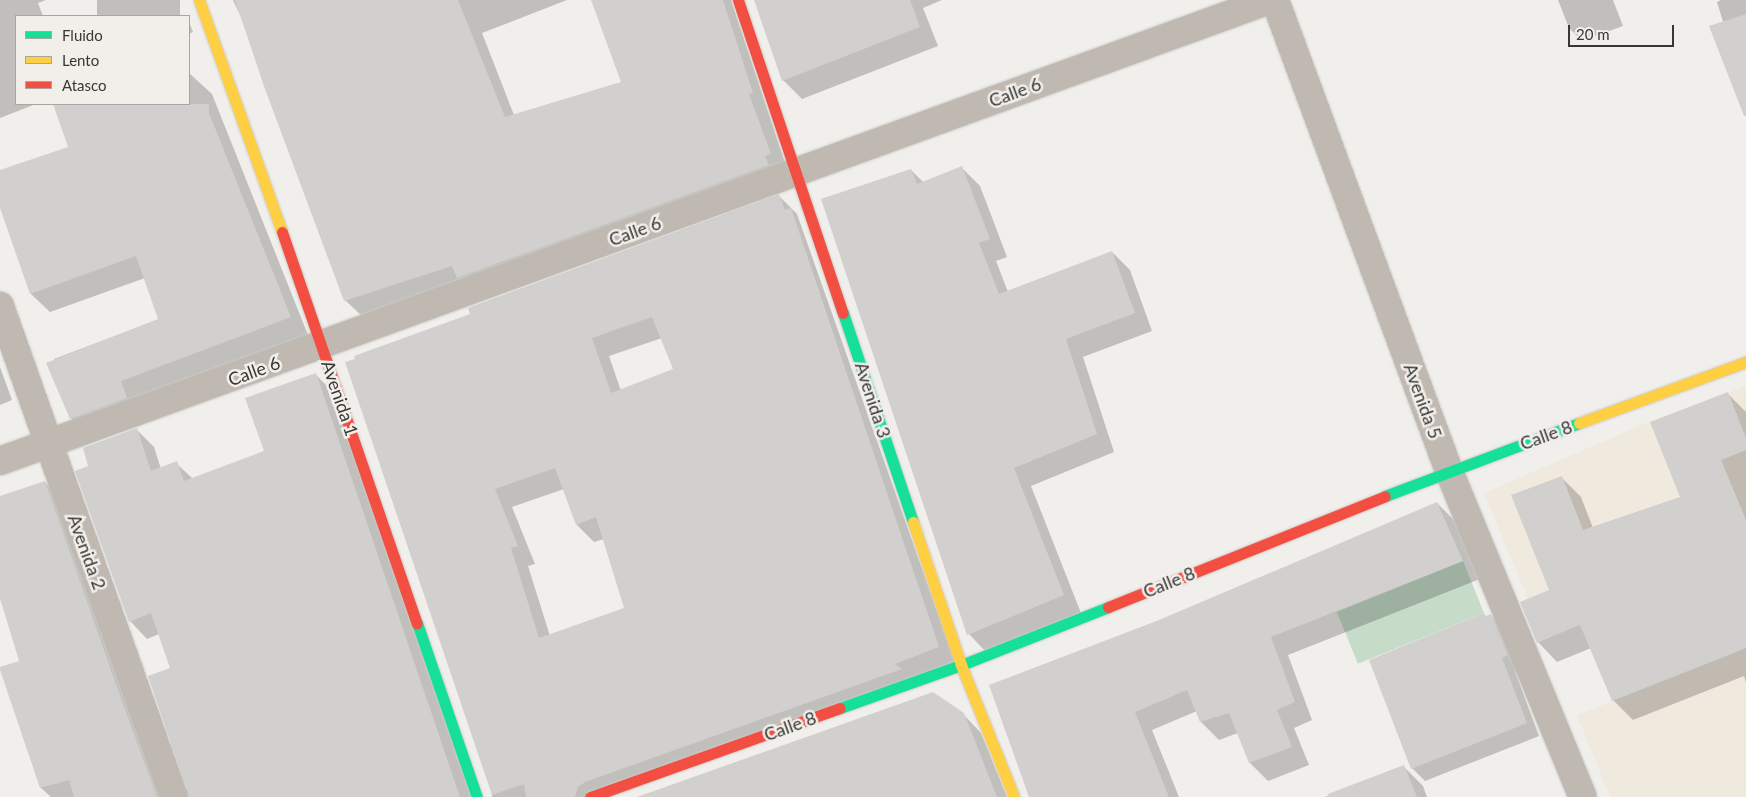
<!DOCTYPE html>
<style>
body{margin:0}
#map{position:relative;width:1746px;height:797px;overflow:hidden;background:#f1efec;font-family:Lato,sans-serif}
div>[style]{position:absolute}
.education>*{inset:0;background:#f0e9dd}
.green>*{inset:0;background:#c6dcc9;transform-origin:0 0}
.shadow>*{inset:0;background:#0003;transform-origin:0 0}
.building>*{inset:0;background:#d1d0cf}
.roads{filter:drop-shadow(0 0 1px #cbcac8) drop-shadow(0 0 1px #cbcac8)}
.street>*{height:28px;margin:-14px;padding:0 14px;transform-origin:14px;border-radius:14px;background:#bfb9b2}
.fast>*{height:11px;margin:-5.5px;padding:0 5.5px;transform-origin:5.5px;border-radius:5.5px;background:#16e098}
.slow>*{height:11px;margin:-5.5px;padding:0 5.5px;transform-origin:5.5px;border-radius:5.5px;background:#ffcf43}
.jam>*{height:11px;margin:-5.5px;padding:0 5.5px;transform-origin:5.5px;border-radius:5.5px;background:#f24e42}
span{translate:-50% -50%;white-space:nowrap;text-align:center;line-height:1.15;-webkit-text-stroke:5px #f2efeb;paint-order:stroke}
.street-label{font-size:18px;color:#383735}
.legend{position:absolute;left:15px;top:15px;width:175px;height:90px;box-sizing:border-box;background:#f2efeb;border:1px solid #a8a5a2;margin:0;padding:6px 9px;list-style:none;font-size:15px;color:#383735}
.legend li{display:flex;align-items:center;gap:10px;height:25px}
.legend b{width:25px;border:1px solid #a8a5a2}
.scale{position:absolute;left:1568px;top:25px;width:106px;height:22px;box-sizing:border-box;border:2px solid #383735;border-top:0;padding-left:6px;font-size:15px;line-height:18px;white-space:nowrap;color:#383735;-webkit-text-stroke:4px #f2efeb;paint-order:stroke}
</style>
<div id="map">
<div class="education">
<i style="clip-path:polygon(1746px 386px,1746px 797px,1610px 797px,1577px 715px,1731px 655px,1700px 574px,1545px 640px,1484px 493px,1641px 425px)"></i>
</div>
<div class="green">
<i style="left:1463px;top:561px;width:56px;height:136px;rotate:68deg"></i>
</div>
<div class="shadow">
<i style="clip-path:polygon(0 0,46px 0,38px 3px,43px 16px,16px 16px,16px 104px,36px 104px,0 118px)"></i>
<i style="left:97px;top:0;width:83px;height:17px"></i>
<i style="clip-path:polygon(233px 0,567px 0,482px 33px,514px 115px,623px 83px,593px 0,731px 0,788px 172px,364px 318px,345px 300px,244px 23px)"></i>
<i style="clip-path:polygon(756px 0,942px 0,923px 8px,938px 46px,802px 99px,783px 80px)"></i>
<i style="clip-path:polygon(1558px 0,1613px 0,1623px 26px,1582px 41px,1569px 28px)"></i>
<i style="clip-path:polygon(1721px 0,1746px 0,1746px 97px,1717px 2px)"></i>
<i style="clip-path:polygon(189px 22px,193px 32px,189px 34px)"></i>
<i style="clip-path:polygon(189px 73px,212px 94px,308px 335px,90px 437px,71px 418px,54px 359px,160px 319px,145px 278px,50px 312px,31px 294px,0 204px,0 172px,69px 148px,54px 104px,189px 104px)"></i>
<i style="clip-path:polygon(962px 168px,980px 186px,1007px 257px,996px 261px,1008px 292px,1112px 252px,1130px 270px,1152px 331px,1083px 357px,1114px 452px,1031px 486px,1081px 613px,986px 652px,969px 634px,823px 199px,911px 170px,924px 183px)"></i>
<i style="clip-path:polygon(evenodd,779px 196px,797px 214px,956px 665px,611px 797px,492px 797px,472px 315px,779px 196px,662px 338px,675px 370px,621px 391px,609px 356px,662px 338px,779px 196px,564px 489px,577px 525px,594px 542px,604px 539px,626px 609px,550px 636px,528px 566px,535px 564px,512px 507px,564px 489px)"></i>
<i style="clip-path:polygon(0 367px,12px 400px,0 405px)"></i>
<i style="clip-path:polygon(315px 374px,333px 392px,471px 797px,190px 797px,172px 669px,159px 634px,147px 639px,130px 621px,89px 467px,136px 429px,154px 447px,161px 469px,176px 463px,193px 479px,266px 452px)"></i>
<i style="clip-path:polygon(1728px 394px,1746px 412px,1746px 683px,1744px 676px,1633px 720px,1613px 700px,1591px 648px,1557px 662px,1538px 642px,1551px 591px,1561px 477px,1581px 497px,1593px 528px,1681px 498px)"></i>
<i style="clip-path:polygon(45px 482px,63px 500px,168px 797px,51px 797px,41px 788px,21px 662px,0 598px,0 497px)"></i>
<i style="clip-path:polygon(1437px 503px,1455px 521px,1480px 579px,1288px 655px,1312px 720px,1294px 728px,1309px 765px,1268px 781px,1250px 763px,1238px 733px,1219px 740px,1201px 722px,1197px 711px,1152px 730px,1179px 797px,1029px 797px,1159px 621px)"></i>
<i style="clip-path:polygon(1491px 616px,1504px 629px,1520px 669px,1515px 671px,1539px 736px,1425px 781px,1412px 768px)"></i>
<i style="clip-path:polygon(963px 714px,981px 733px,1007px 797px,640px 797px)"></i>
<i style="clip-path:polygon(1404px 767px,1423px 786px,1427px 797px,1325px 797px)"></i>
</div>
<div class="building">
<i style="clip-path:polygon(235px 0,458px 0,505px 117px,621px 82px,591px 0,723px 0,753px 93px,749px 94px,771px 154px,765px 156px,769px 165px,457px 278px,452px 266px,344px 301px,265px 89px)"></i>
<i style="clip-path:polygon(754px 0,910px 0,920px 27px,782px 81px)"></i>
<i style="clip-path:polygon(1746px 14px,1746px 116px,1744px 116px,1709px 26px)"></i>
<i style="clip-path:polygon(53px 104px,209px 104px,209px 113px,291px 317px,121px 381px,127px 398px,70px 419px,46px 363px,158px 319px,136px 256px,30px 294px,0 208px,0 170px,68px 147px)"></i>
<i style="clip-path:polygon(962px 166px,990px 239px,979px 243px,999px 294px,1112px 251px,1135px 313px,1066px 339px,1097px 434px,1014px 468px,1064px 595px,967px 635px,821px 199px,911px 169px,917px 184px)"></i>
<i style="clip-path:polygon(evenodd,779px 194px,785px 210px,791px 208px,939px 647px,895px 664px,902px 669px,585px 782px,578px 787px,575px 797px,526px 797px,524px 784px,492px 795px,345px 362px,355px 359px,354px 356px,470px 314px,468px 308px,779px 194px,652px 317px,673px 369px,611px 393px,592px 338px,652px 317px,779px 194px,555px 468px,576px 525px,596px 517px,624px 608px,539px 638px,511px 548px,518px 546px,495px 489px,555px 468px)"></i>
<i style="clip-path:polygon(316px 373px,460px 797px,189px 797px,148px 676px,170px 668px,151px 613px,129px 622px,75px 471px,88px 466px,83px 448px,137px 428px,151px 471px,177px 461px,184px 481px,264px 451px,245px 398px)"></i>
<i style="clip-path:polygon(1728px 392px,1746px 438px,1746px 450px,1721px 460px,1746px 520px,1746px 648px,1612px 701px,1580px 625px,1537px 643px,1520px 602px,1549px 590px,1511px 495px,1562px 476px,1583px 530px,1680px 497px,1650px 422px)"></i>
<i style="clip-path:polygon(45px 481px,117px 687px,157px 797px,74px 797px,69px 780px,40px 788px,0 670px,0 667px,19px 661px,0 598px,0 496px)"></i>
<i style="clip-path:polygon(1437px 502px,1463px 561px,1271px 637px,1295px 702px,1277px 710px,1292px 747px,1249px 763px,1229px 713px,1200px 722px,1187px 690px,1135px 712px,1169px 797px,1029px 797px,989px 685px,1159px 620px)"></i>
<i style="clip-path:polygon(1484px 613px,1486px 616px,1491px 614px,1508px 655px,1502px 658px,1527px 723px,1411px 769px,1369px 660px)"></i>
<i style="clip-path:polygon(933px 692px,964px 713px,997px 797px,637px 797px)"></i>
<i style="clip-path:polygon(1404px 765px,1417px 797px,1328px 797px,1328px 794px)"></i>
</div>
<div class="roads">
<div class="street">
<i style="left:1275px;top:0;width:502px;rotate:69.72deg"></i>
<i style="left:1449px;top:471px;width:352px;rotate:67.7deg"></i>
<i style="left:0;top:306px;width:521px;rotate:70.49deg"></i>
<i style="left:0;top:461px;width:1350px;rotate:-19.96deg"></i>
</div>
<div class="fast">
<i style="left:843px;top:313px;width:220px;rotate:71.5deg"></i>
<i style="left:1385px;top:496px;width:207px;rotate:-20.6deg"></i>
<i style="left:417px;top:623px;width:184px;rotate:71deg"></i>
<i style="left:840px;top:708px;width:128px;rotate:-19.6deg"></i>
<i style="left:961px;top:665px;width:158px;rotate:-21.5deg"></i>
</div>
<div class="slow">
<i style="left:199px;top:0;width:246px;rotate:70.3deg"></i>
<i style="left:1579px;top:423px;width:178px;rotate:-20.1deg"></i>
<i style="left:913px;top:522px;width:151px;rotate:71.4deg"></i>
<i style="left:961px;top:665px;width:142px;rotate:68.1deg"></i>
</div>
<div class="jam">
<i style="left:738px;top:0;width:330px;rotate:71.5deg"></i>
<i style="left:282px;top:232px;width:414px;rotate:71deg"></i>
<i style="left:1108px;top:607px;width:298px;rotate:-21.8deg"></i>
<i style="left:590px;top:797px;width:265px;rotate:-19.6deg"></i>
</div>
</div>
<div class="street-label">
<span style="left:1015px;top:92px;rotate:-20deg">Calle 6</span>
<span style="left:635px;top:231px;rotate:-20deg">Calle 6</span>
<span style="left:254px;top:371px;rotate:-20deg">Calle 6</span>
<span style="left:340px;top:398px;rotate:71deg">Avenida 1</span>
<span style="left:873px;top:400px;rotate:72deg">Avenida 3</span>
<span style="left:1423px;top:401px;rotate:70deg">Avenida 5</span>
<span style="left:1546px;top:435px;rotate:-20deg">Calle 8</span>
<span style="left:87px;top:552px;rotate:70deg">Avenida 2</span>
<span style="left:1169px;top:582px;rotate:-22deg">Calle 8</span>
<span style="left:790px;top:726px;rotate:-20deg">Calle 8</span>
</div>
<ul class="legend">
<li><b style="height:6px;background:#16e098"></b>Fluido</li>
<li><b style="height:6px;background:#ffcf43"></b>Lento</li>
<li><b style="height:6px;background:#f24e42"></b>Atasco</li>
</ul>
<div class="scale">20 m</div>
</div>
